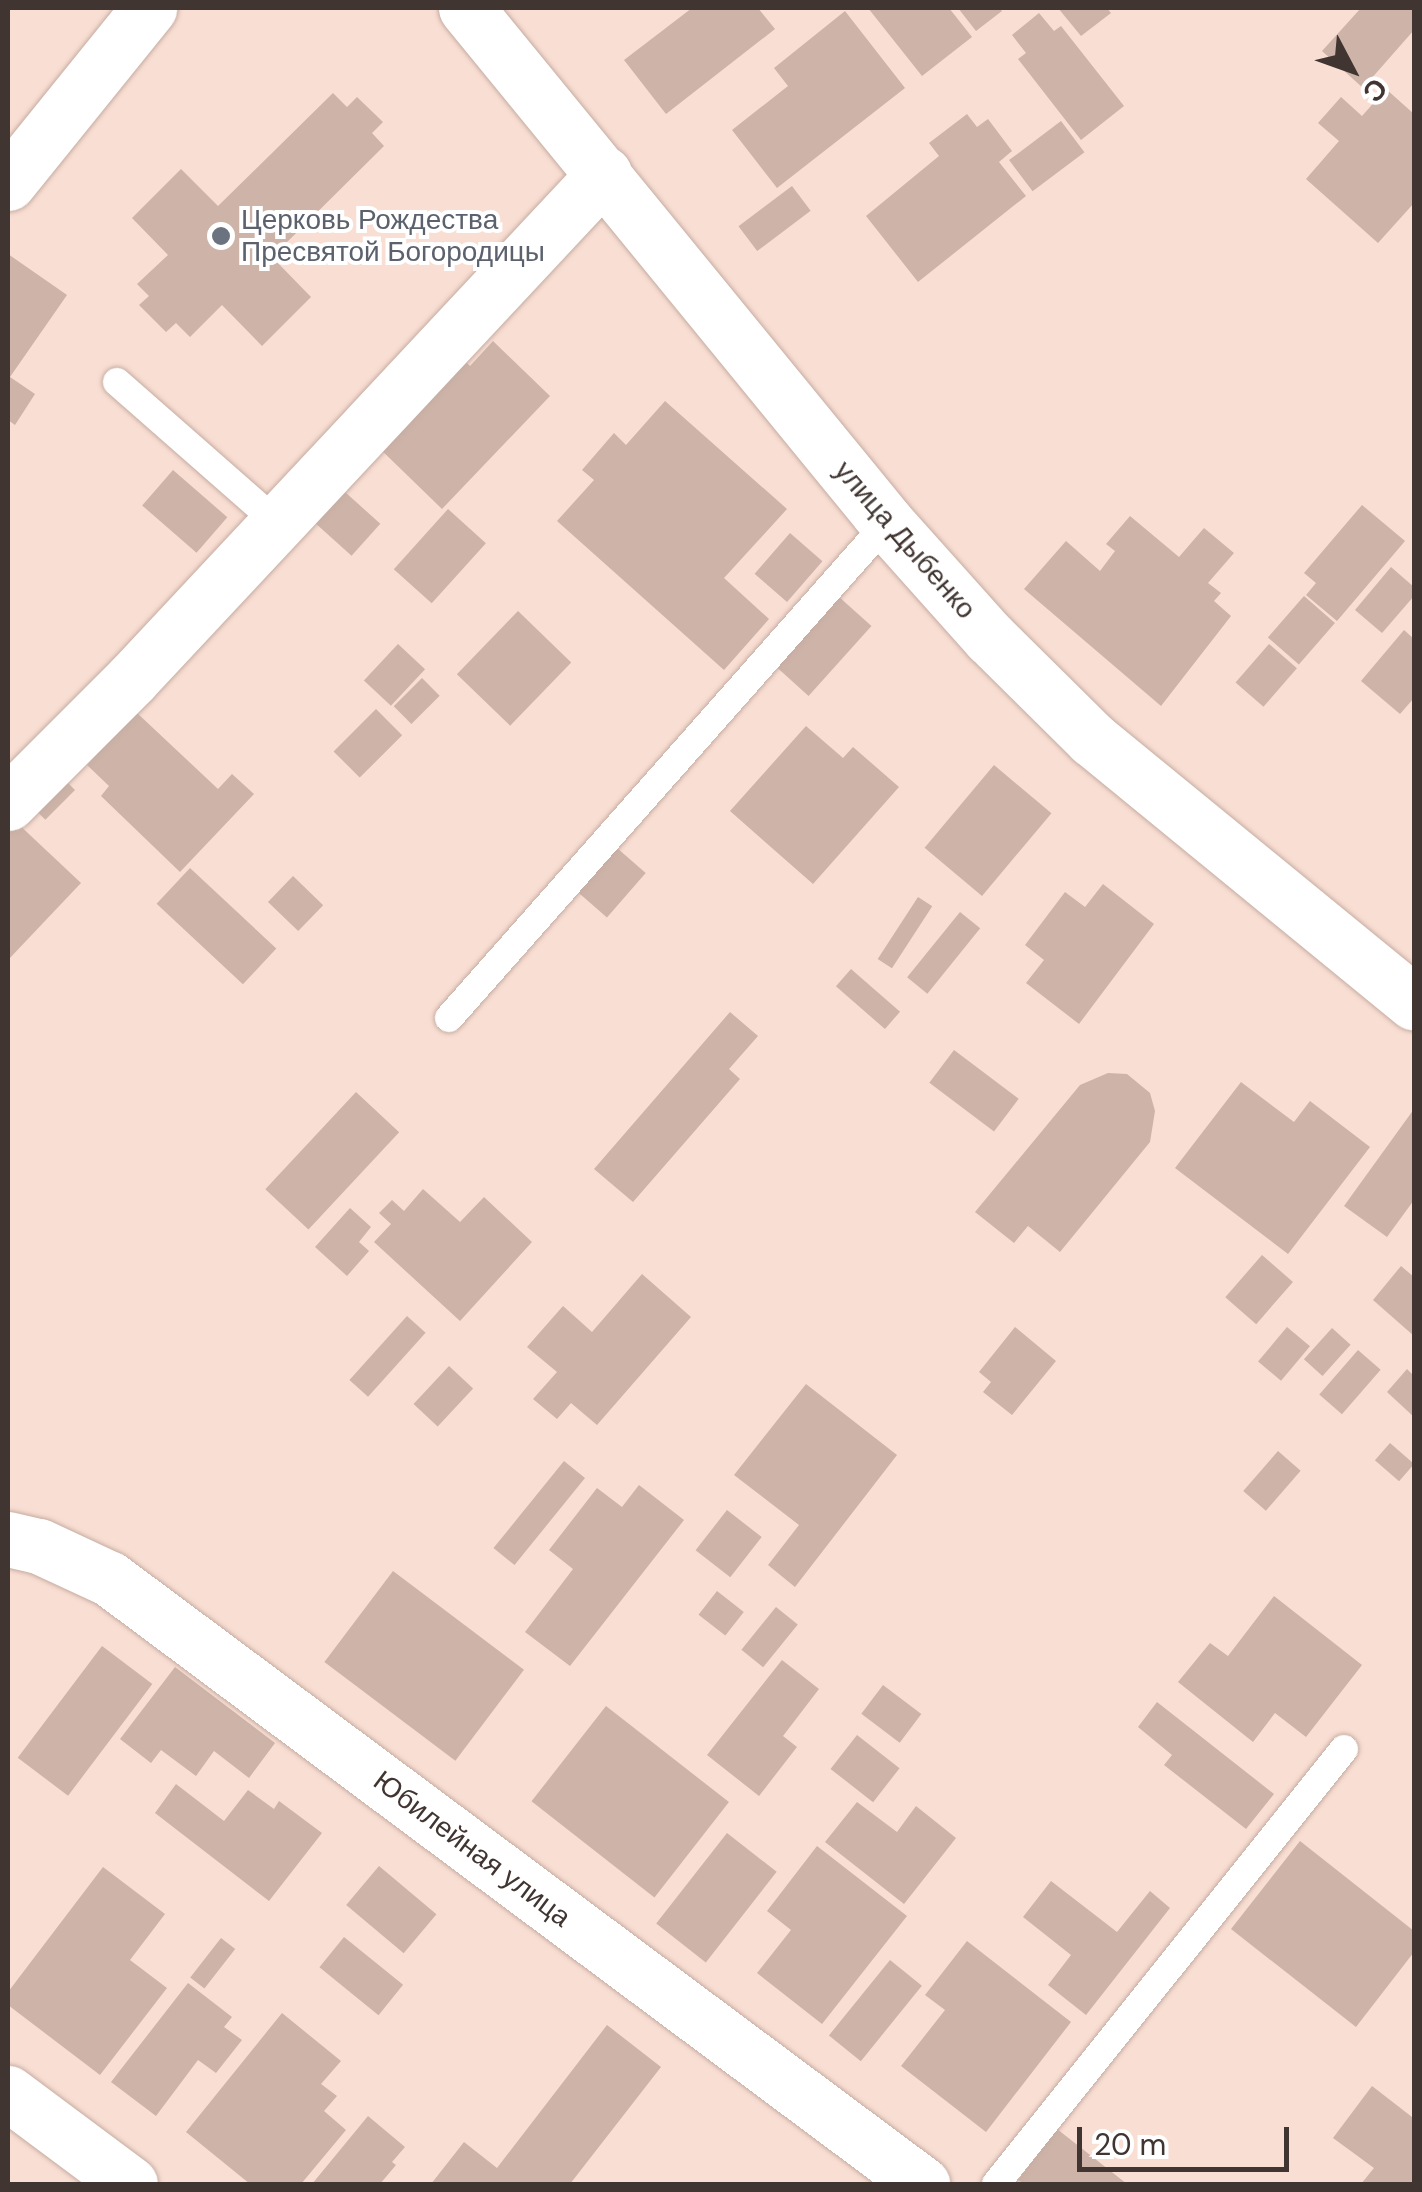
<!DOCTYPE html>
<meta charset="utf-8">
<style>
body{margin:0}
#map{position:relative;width:1422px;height:2192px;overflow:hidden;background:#f9ded3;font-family:"DM Sans",sans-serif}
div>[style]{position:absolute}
.building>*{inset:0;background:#cdb3a8;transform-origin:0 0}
.roads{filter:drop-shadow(0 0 2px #c5aca1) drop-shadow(0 0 2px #c5aca1)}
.lane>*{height:28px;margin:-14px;padding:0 14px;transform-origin:14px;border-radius:14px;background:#fff}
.street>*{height:55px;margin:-27.5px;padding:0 27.5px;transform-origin:27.5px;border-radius:27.5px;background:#fff}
.secondary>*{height:55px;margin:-27.5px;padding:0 27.5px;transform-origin:27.5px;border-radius:27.5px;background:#fff}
.dots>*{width:28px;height:28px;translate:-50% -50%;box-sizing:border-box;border:5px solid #fff;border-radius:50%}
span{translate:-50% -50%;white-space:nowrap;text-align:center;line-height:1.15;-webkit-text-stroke:8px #fff;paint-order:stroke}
.worship-label{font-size:28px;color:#5b616d}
.left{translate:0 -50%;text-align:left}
.street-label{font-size:28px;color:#403531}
.frame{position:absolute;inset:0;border:10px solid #403531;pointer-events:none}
.north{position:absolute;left:1302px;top:20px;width:100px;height:100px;-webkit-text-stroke:8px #fff;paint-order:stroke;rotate:131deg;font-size:28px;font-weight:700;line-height:40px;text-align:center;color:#403531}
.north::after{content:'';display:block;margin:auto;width:35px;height:45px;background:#403531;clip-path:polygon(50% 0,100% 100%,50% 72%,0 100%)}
.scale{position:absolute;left:1077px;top:2127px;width:212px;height:45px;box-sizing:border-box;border:5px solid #403531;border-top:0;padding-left:12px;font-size:30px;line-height:35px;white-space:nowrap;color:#403531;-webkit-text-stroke:8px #fff;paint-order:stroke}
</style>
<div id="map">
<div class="building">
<i style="clip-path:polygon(692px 8px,758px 8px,775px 29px,666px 114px,624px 60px)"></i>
<i style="clip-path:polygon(868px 8px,949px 8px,972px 37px,922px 76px)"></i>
<i style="clip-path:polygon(958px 8px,999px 8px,1002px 11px,976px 31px)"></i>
<i style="clip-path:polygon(1058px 8px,1107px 8px,1111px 13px,1081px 36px)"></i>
<i style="clip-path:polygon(1361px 8px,1414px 8px,1414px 30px,1363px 88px,1322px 51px)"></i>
<i style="clip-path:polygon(845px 11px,905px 88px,777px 188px,732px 130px,788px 86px,774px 68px)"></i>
<i style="clip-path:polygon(1039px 13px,1054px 31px,1061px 26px,1124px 106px,1081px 140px,1018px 59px,1026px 53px,1012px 35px)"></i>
<i style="clip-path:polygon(1386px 89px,1414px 114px,1414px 203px,1378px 243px,1306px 179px,1339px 141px,1318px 123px,1341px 97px,1362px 116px)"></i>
<i style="clip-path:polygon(333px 93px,347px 107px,357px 97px,383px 122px,372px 133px,384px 146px,272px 257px,311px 297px,262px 346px,222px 305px,190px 337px,176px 323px,166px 332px,139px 305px,149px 296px,137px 284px,168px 255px,132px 218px,181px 169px,218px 206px)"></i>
<i style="clip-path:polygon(967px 114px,977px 127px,988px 119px,1012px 151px,999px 162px,1026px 196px,918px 282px,866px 216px,939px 156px,929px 143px)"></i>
<i style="left:1061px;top:121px;width:39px;height:65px;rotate:53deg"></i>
<i style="left:792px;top:186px;width:31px;height:67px;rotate:53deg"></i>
<i style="clip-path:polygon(8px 254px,67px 295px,10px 377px,35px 394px,15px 425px,8px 420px)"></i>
<i style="clip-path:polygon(493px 341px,550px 396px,442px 509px,374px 443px,459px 355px,470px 366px)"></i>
<i style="clip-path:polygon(665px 401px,787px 509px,724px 578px,769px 619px,724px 670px,557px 521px,594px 480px,582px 470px,614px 433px,626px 445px)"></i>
<i style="left:173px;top:470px;width:72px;height:47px;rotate:41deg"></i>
<i style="left:335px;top:483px;width:61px;height:43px;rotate:42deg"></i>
<i style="clip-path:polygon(1362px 505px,1405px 541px,1337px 621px,1306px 595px,1316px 583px,1304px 573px)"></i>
<i style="left:448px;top:509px;width:51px;height:81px;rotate:42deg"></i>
<i style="clip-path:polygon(1130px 516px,1179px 557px,1204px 528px,1234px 553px,1208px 583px,1221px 593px,1214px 601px,1231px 616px,1161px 706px,1024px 589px,1066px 541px,1100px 571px,1115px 551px,1106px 544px)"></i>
<i style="left:790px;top:533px;width:43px;height:54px;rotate:41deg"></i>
<i style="clip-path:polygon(1391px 567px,1414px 587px,1414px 596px,1382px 633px,1355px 610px)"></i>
<i style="left:838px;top:596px;width:45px;height:94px;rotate:42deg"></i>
<i style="left:1304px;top:596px;width:41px;height:55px;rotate:41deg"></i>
<i style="left:518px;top:611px;width:74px;height:88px;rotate:44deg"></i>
<i style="clip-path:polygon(1404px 630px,1414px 639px,1414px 698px,1400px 714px,1361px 681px)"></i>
<i style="left:398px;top:644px;width:37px;height:50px;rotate:43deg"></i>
<i style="left:1269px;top:644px;width:37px;height:51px;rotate:41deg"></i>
<i style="left:422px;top:678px;width:25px;height:40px;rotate:45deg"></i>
<i style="left:376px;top:709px;width:37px;height:60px;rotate:45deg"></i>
<i style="clip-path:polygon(136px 712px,218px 789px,232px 774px,254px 794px,180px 872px,101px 796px,109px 786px,87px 765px)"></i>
<i style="clip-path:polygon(806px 726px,843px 758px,853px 747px,899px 787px,813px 884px,730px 811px)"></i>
<i style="left:994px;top:765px;width:75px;height:108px;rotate:40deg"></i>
<i style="left:63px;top:778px;width:17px;height:42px;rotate:45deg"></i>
<i style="clip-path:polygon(14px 820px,81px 883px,8px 960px,8px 827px)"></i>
<i style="left:617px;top:848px;width:38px;height:59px;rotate:41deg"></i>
<i style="left:190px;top:868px;width:118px;height:49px;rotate:43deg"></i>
<i style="left:293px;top:876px;width:42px;height:36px;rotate:44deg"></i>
<i style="clip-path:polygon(1103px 884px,1154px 924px,1079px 1024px,1026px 983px,1044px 960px,1025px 945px,1065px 892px,1085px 907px)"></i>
<i style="left:918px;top:897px;width:17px;height:74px;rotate:33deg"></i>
<i style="left:960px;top:912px;width:26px;height:84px;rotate:39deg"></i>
<i style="left:851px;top:969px;width:65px;height:23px;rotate:41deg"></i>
<i style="clip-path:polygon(730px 1012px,758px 1036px,729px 1069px,740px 1079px,633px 1202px,594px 1169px)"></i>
<i style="left:954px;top:1050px;width:81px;height:41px;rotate:37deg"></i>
<i style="clip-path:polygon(1108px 1073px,1127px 1074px,1150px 1093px,1155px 1111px,1150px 1142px,1060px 1252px,1028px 1226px,1014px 1243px,975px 1212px,1080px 1085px)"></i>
<i style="clip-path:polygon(1241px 1082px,1294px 1122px,1310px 1101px,1370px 1147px,1288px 1254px,1175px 1168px)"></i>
<i style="left:356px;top:1092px;width:59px;height:133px;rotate:43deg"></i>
<i style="clip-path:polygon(1414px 1109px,1414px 1200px,1387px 1237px,1344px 1206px)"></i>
<i style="clip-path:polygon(423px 1189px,460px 1222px,484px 1197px,532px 1242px,460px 1321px,374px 1242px,391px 1224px,379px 1213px,392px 1200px,404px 1211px)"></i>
<i style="clip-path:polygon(350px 1208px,371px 1227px,359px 1242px,369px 1251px,347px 1276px,315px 1247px)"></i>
<i style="left:1262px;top:1255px;width:41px;height:56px;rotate:41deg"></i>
<i style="clip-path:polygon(1401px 1266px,1414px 1277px,1414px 1336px,1373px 1300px)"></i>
<i style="clip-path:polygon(642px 1274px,691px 1317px,597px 1425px,571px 1403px,557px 1419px,533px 1399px,557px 1372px,527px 1347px,563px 1306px,592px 1332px)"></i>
<i style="left:407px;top:1316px;width:25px;height:86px;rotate:42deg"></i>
<i style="clip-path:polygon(1015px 1327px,1056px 1361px,1012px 1415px,983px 1392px,991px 1382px,979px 1372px)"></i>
<i style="left:1287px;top:1327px;width:30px;height:45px;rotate:40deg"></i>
<i style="left:1332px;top:1328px;width:25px;height:42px;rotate:42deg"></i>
<i style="left:1358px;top:1350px;width:30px;height:59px;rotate:41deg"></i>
<i style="left:449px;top:1366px;width:33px;height:52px;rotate:43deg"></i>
<i style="clip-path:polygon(1407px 1369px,1414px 1376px,1414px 1417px,1387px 1392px)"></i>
<i style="clip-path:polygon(806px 1384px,897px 1455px,795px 1587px,768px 1565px,799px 1525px,734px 1475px)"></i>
<i style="left:1390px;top:1443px;width:32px;height:23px;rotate:41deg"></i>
<i style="left:1278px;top:1451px;width:30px;height:53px;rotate:41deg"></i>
<i style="left:564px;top:1461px;width:27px;height:112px;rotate:39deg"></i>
<i style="clip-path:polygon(639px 1485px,684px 1520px,570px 1666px,525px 1632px,573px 1569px,549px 1550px,597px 1488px,622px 1507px)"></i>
<i style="left:727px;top:1510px;width:44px;height:51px;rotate:38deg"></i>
<i style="left:393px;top:1571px;width:164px;height:114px;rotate:37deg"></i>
<i style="left:717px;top:1591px;width:34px;height:30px;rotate:38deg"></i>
<i style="clip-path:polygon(1274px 1596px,1362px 1665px,1306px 1737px,1275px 1713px,1253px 1742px,1178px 1682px,1210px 1643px,1228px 1656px)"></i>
<i style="left:776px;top:1607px;width:28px;height:55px;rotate:39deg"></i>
<i style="left:102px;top:1646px;width:63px;height:140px;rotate:37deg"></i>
<i style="clip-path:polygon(782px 1660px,819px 1689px,783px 1736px,797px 1747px,759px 1796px,707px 1755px)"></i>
<i style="clip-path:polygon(175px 1667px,275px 1743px,249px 1778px,214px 1751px,196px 1776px,161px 1750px,151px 1763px,120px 1739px)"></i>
<i style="left:883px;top:1685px;width:48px;height:36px;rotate:37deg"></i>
<i style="clip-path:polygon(1157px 1702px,1274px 1794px,1246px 1829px,1164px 1765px,1172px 1755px,1138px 1727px)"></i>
<i style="left:606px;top:1706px;width:156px;height:121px;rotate:38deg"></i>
<i style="left:857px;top:1735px;width:54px;height:43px;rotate:38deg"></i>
<i style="clip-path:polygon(176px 1784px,224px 1821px,248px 1790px,274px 1809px,279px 1801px,322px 1833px,269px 1901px,155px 1813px)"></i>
<i style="clip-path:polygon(857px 1802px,897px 1832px,916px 1806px,956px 1838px,904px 1904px,825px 1842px)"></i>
<i style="left:727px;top:1833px;width:63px;height:115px;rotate:38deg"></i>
<i style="clip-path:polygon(1300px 1841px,1414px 1931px,1414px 1952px,1356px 2027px,1231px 1929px)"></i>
<i style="clip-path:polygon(817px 1846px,907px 1916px,822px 2024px,757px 1973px,791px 1930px,767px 1911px)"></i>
<i style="left:379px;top:1866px;width:75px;height:51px;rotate:40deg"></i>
<i style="clip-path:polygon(103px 1867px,165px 1914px,130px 1960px,167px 1988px,100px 2075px,8px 2005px,8px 1992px)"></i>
<i style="clip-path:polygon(1051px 1881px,1117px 1932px,1150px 1891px,1170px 1908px,1086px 2015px,1048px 1985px,1071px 1955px,1023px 1917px)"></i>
<i style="left:344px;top:1937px;width:76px;height:39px;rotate:39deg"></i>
<i style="left:221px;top:1938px;width:18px;height:50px;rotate:38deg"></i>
<i style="clip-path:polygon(967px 1941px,1071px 2022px,986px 2132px,901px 2066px,945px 2010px,925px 1995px)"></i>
<i style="left:890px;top:1960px;width:41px;height:97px;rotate:39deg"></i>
<i style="clip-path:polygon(188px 1983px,232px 2017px,224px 2027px,242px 2040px,216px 2073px,198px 2060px,156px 2116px,111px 2082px)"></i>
<i style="clip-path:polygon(282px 2013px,341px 2061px,321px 2084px,337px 2096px,324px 2111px,346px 2130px,301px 2184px,250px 2184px,186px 2132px)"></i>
<i style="clip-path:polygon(607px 2025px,661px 2067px,570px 2184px,431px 2184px,464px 2142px,497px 2168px)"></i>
<i style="clip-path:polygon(1372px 2086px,1412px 2117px,1414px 2114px,1414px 2184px,1361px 2184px,1374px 2168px,1333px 2138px)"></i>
<i style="clip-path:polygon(368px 2116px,405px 2147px,392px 2162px,396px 2165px,380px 2184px,312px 2184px)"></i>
<i style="clip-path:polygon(1057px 2129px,1127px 2184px,1024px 2184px,1018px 2180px)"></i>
</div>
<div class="roads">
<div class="lane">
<i style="left:117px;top:382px;width:210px;rotate:41.3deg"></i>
<i style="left:449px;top:1018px;width:661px;rotate:-48.5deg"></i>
<i style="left:996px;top:2184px;width:557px;rotate:-51.34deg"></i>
</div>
<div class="street">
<i style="left:8px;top:183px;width:225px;rotate:-51.1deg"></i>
<i style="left:8px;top:803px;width:174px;rotate:-45deg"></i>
<i style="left:131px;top:680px;width:693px;rotate:-46.93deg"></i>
<i style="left:8px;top:1539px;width:32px;rotate:13deg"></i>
<i style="left:39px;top:1546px;width:78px;rotate:24.9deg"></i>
<i style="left:110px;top:1579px;width:1013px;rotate:36.69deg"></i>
<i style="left:8px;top:2093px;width:152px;rotate:36.7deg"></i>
</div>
<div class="secondary">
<i style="left:466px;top:8px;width:665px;rotate:50.73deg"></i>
<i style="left:887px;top:523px;width:154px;rotate:48.2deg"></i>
<i style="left:990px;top:638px;width:144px;rotate:44.7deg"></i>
<i style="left:1092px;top:739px;width:416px;rotate:39.3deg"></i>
</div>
</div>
<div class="dots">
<i style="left:221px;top:236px;background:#6b7280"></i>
</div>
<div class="worship-label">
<span class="left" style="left:241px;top:236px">Церковь Рождества<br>Пресвятой Богородицы</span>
</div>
<div class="street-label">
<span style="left:905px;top:540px;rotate:49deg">улица Дыбенко</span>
<span style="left:472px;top:1849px;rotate:37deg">Юбилейная улица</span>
</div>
<div class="frame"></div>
<div class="north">С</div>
<div class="scale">20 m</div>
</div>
